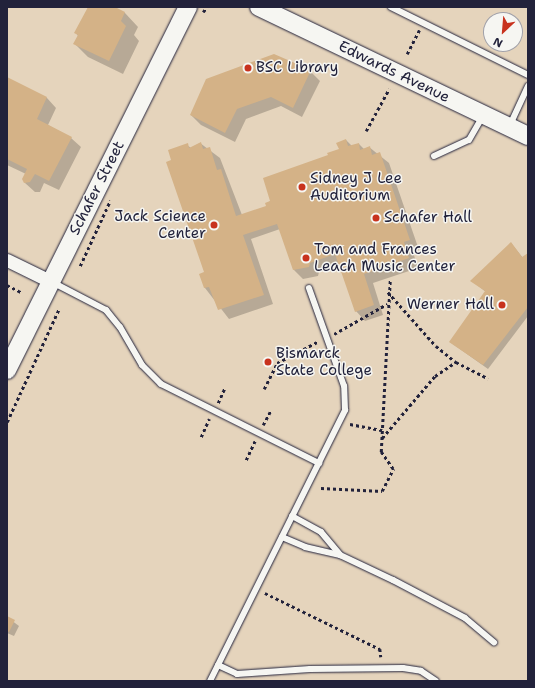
<!DOCTYPE html>
<style>
body{margin:0}
#map{position:relative;width:535px;height:688px;overflow:hidden;background:#ece2d2;font-family:"Shantell Sans",sans-serif}
div>[style]{position:absolute}
.built>*{inset:0;background:#e5d4bc}
.shadow>*{inset:0;background:#0003}
.building>*{inset:0;background:#d4b287}
.path>*{height:2.5px;margin-top:-1.25px;transform-origin:0;background:repeating-linear-gradient(90deg,#22223b 0 3px,transparent 0 6px)}
.roads{filter:drop-shadow(0 0 1px #22223b) drop-shadow(0 0 1px #22223b)}
.lane>*{height:6px;margin:-3px;padding:0 3px;transform-origin:3px;border-radius:3px;background:#f6f6f2}
.street>*{height:13px;margin:-6.5px;padding:0 6.5px;transform-origin:6.5px;border-radius:6.5px;background:#f6f6f2}
.secondary>*{height:18px;margin:-9px;padding:0 9px;transform-origin:9px;border-radius:9px;background:#f6f6f2}
.dots>*{width:11px;height:11px;translate:-50% -50%;box-sizing:border-box;border:2px solid #f6f6f2;border-radius:50%}
span{translate:-50% -50%;white-space:nowrap;text-align:center;line-height:1.15;-webkit-text-stroke:3px #f6f6f2;paint-order:stroke}
.poi-label{font-size:15px;color:#22223b}
.left{translate:0 -50%;text-align:left}
.right{translate:-100% -50%;text-align:right}
.street-label{font-size:15px;color:#22223b}
.frame{position:absolute;inset:0;border:8px solid #22223b;pointer-events:none}
.north{position:absolute;left:483px;top:12px;width:40px;height:40px;box-sizing:border-box;background:#f6f6f2;border:1px solid #a1a1a9;border-radius:50%;rotate:206deg;font-size:11px;font-weight:700;line-height:16px;text-align:center;color:#22223b}
.north::after{content:'';display:block;margin:auto;width:14px;height:18px;background:#c8321e;clip-path:polygon(50% 0,100% 100%,50% 72%,0 100%)}
</style>
<div id="map">
<div class="built">
<i style="clip-path:polygon(evenodd,7px 7px,528px 7px,528px 681px,7px 681px,7px 7px,491px 20px,515px 20px,515px 44px,491px 44px,491px 20px)"></i>
</div>
<div class="shadow">
<i style="clip-path:polygon(89px 7px,113px 7px,125px 13px,138px 27px,134px 35px,139px 41px,123px 74px,88px 57px,75px 44px,78px 36px,76px 33px)"></i>
<i style="clip-path:polygon(274px 56px,310px 71px,320px 81px,302px 117px,281px 106px,246px 119px,235px 142px,201px 125px,191px 115px)"></i>
<i style="clip-path:polygon(7px 78px,47px 98px,56px 108px,48px 125px,71px 138px,81px 147px,59px 190px,44px 183px,40px 192px,35px 192px,25px 183px,26px 174px,7px 165px)"></i>
<i style="clip-path:polygon(346px 140px,352px 146px,359px 144px,364px 149px,369px 147px,389px 163px,419px 250px,413px 252px,418px 268px,373px 283px,383px 315px,365px 321px,356px 311px,340px 265px,319px 272px,318px 276px,303px 279px,294px 270px,280px 229px,251px 239px,273px 304px,229px 319px,205px 288px,200px 275px,205px 273px,187px 145px,191px 148px,200px 143px,220px 158px,242px 215px,268px 207px,269px 202px,340px 150px)"></i>
<i style="clip-path:polygon(511px 243px,523px 258px,528px 254px,528px 316px,488px 369px,450px 342px,486px 292px,472px 281px)"></i>
<i style="clip-path:polygon(7px 617px,19px 626px,14px 636px,7px 633px)"></i>
</div>
<div class="building">
<i style="clip-path:polygon(88px 7px,115px 7px,125px 12px,121px 21px,126px 26px,109px 61px,73px 44px,78px 35px,74px 33px)"></i>
<i style="clip-path:polygon(274px 54px,311px 70px,293px 108px,271px 97px,237px 109px,225px 133px,190px 115px,206px 79px)"></i>
<i style="clip-path:polygon(7px 77px,47px 97px,37px 119px,72px 137px,49px 181px,35px 174px,30px 182px,24px 183px,22px 179px,27px 169px,7px 159px)"></i>
<i style="clip-path:polygon(346px 139px,348px 146px,359px 143px,360px 150px,370px 146px,372px 155px,380px 152px,410px 240px,404px 242px,409px 258px,364px 274px,374px 305px,355px 312px,335px 254px,310px 263px,309px 267px,293px 270px,277px 224px,243px 235px,264px 295px,218px 310px,209px 287px,204px 288px,199px 274px,204px 272px,166px 162px,171px 160px,168px 150px,188px 143px,189px 148px,201px 142px,203px 149px,210px 147px,217px 170px,221px 169px,236px 216px,266px 206px,265px 203px,270px 201px,263px 178px,328px 155px,327px 153px,339px 149px,336px 143px)"></i>
<i style="clip-path:polygon(511px 242px,522px 257px,528px 253px,528px 307px,483px 365px,449px 342px,485px 291px,470px 281px)"></i>
<i style="clip-path:polygon(7px 616px,15px 620px,9px 632px,7px 631px)"></i>
</div>
<div class="path">
<i style="left:203px;top:12px;width:6px;rotate:-51deg"></i>
<i style="left:407px;top:54px;width:27px;rotate:-63deg"></i>
<i style="left:366px;top:131px;width:48px;rotate:-61.3deg"></i>
<i style="left:80px;top:266px;width:72px;rotate:-65.2deg"></i>
<i style="left:7px;top:285px;width:16px;rotate:27deg"></i>
<i style="left:388px;top:292px;width:72px;rotate:48.4deg"></i>
<i style="left:436px;top:346px;width:26px;rotate:39deg"></i>
<i style="left:456px;top:362px;width:36px;rotate:27deg"></i>
<i style="left:334px;top:334px;width:61px;rotate:-29.5deg"></i>
<i style="left:264px;top:389px;width:29px;rotate:-63deg"></i>
<i style="left:277px;top:363px;width:47px;rotate:-27.6deg"></i>
<i style="left:218px;top:403px;width:17px;rotate:-66deg"></i>
<i style="left:7px;top:422px;width:124px;rotate:-65.3deg"></i>
<i style="left:350px;top:424px;width:33px;rotate:11deg"></i>
<i style="left:263px;top:425px;width:17px;rotate:-62deg"></i>
<i style="left:201px;top:437px;width:20px;rotate:-66deg"></i>
<i style="left:382px;top:438px;width:82px;rotate:-49.5deg"></i>
<i style="left:435px;top:376px;width:25px;rotate:-34deg"></i>
<i style="left:246px;top:460px;width:21px;rotate:-65deg"></i>
<i style="left:321px;top:488px;width:61px;rotate:2.8deg"></i>
<i style="left:382px;top:491px;width:25px;rotate:-63deg"></i>
<i style="left:393px;top:469px;width:21px;rotate:-125deg"></i>
<i style="left:381px;top:452px;width:173px;rotate:-87deg"></i>
<i style="left:265px;top:593px;width:128px;rotate:26deg"></i>
<i style="left:380px;top:649px;width:8px;rotate:83deg"></i>
</div>
<div class="roads">
<div class="lane">
<i style="left:391px;top:7px;width:153px;rotate:26.4deg"></i>
<i style="left:510px;top:125px;width:43px;rotate:-65.2deg"></i>
<i style="left:434px;top:156px;width:38px;rotate:-25deg"></i>
<i style="left:469px;top:140px;width:28px;rotate:-60deg"></i>
<i style="left:52px;top:282px;width:61px;rotate:27.4deg"></i>
<i style="left:106px;top:310px;width:22px;rotate:51deg"></i>
<i style="left:120px;top:327px;width:44px;rotate:59.9deg"></i>
<i style="left:142px;top:365px;width:27px;rotate:45deg"></i>
<i style="left:161px;top:384px;width:177px;rotate:26.6deg"></i>
<i style="left:292px;top:516px;width:33px;rotate:29deg"></i>
<i style="left:321px;top:532px;width:30px;rotate:50deg"></i>
<i style="left:282px;top:537px;width:25px;rotate:23deg"></i>
<i style="left:305px;top:547px;width:36px;rotate:13deg"></i>
<i style="left:340px;top:555px;width:59px;rotate:25.3deg"></i>
<i style="left:393px;top:580px;width:81px;rotate:27.8deg"></i>
<i style="left:465px;top:618px;width:38px;rotate:40deg"></i>
<i style="left:218px;top:665px;width:21px;rotate:25deg"></i>
<i style="left:237px;top:674px;width:73px;rotate:-3.9deg"></i>
<i style="left:310px;top:669px;width:93px;rotate:-0.6deg"></i>
<i style="left:403px;top:668px;width:18px;rotate:9deg"></i>
<i style="left:421px;top:671px;width:18px;rotate:34deg"></i>
<i style="left:210px;top:681px;width:303px;rotate:-63.5deg"></i>
<i style="left:345px;top:410px;width:24px;rotate:-92deg"></i>
<i style="left:344px;top:386px;width:104px;rotate:-109.7deg"></i>
</div>
<div class="street">
<i style="left:7px;top:260px;width:48px;rotate:26deg"></i>
</div>
<div class="secondary">
<i style="left:259px;top:7px;width:298px;rotate:25.6deg"></i>
<i style="left:7px;top:370px;width:406px;rotate:-63.5deg"></i>
</div>
</div>
<div class="dots">
<i style="left:248px;top:68px;background:#c8321e"></i>
<i style="left:302px;top:187px;background:#c8321e"></i>
<i style="left:376px;top:218px;background:#c8321e"></i>
<i style="left:214px;top:225px;background:#c8321e"></i>
<i style="left:306px;top:258px;background:#c8321e"></i>
<i style="left:502px;top:305px;background:#c8321e"></i>
<i style="left:268px;top:362px;background:#c8321e"></i>
</div>
<div class="poi-label">
<span class="left" style="left:256px;top:68px">BSC Library</span>
<span class="left" style="left:310px;top:187px">Sidney J Lee<br>Auditorium</span>
<span class="right" style="left:206px;top:225px">Jack Science<br>Center</span>
<span class="left" style="left:384px;top:218px">Schafer Hall</span>
<span class="left" style="left:314px;top:258px">Tom and Frances<br>Leach Music Center</span>
<span class="right" style="left:494px;top:305px">Werner Hall</span>
<span class="left" style="left:276px;top:362px">Bismarck<br>State College</span>
</div>
<div class="street-label">
<span style="left:394px;top:72px;rotate:26deg">Edwards Avenue</span>
<span style="left:97px;top:188px;rotate:-63deg">Schafer Street</span>
</div>
<div class="frame"></div>
<div class="north">N</div>
</div>
